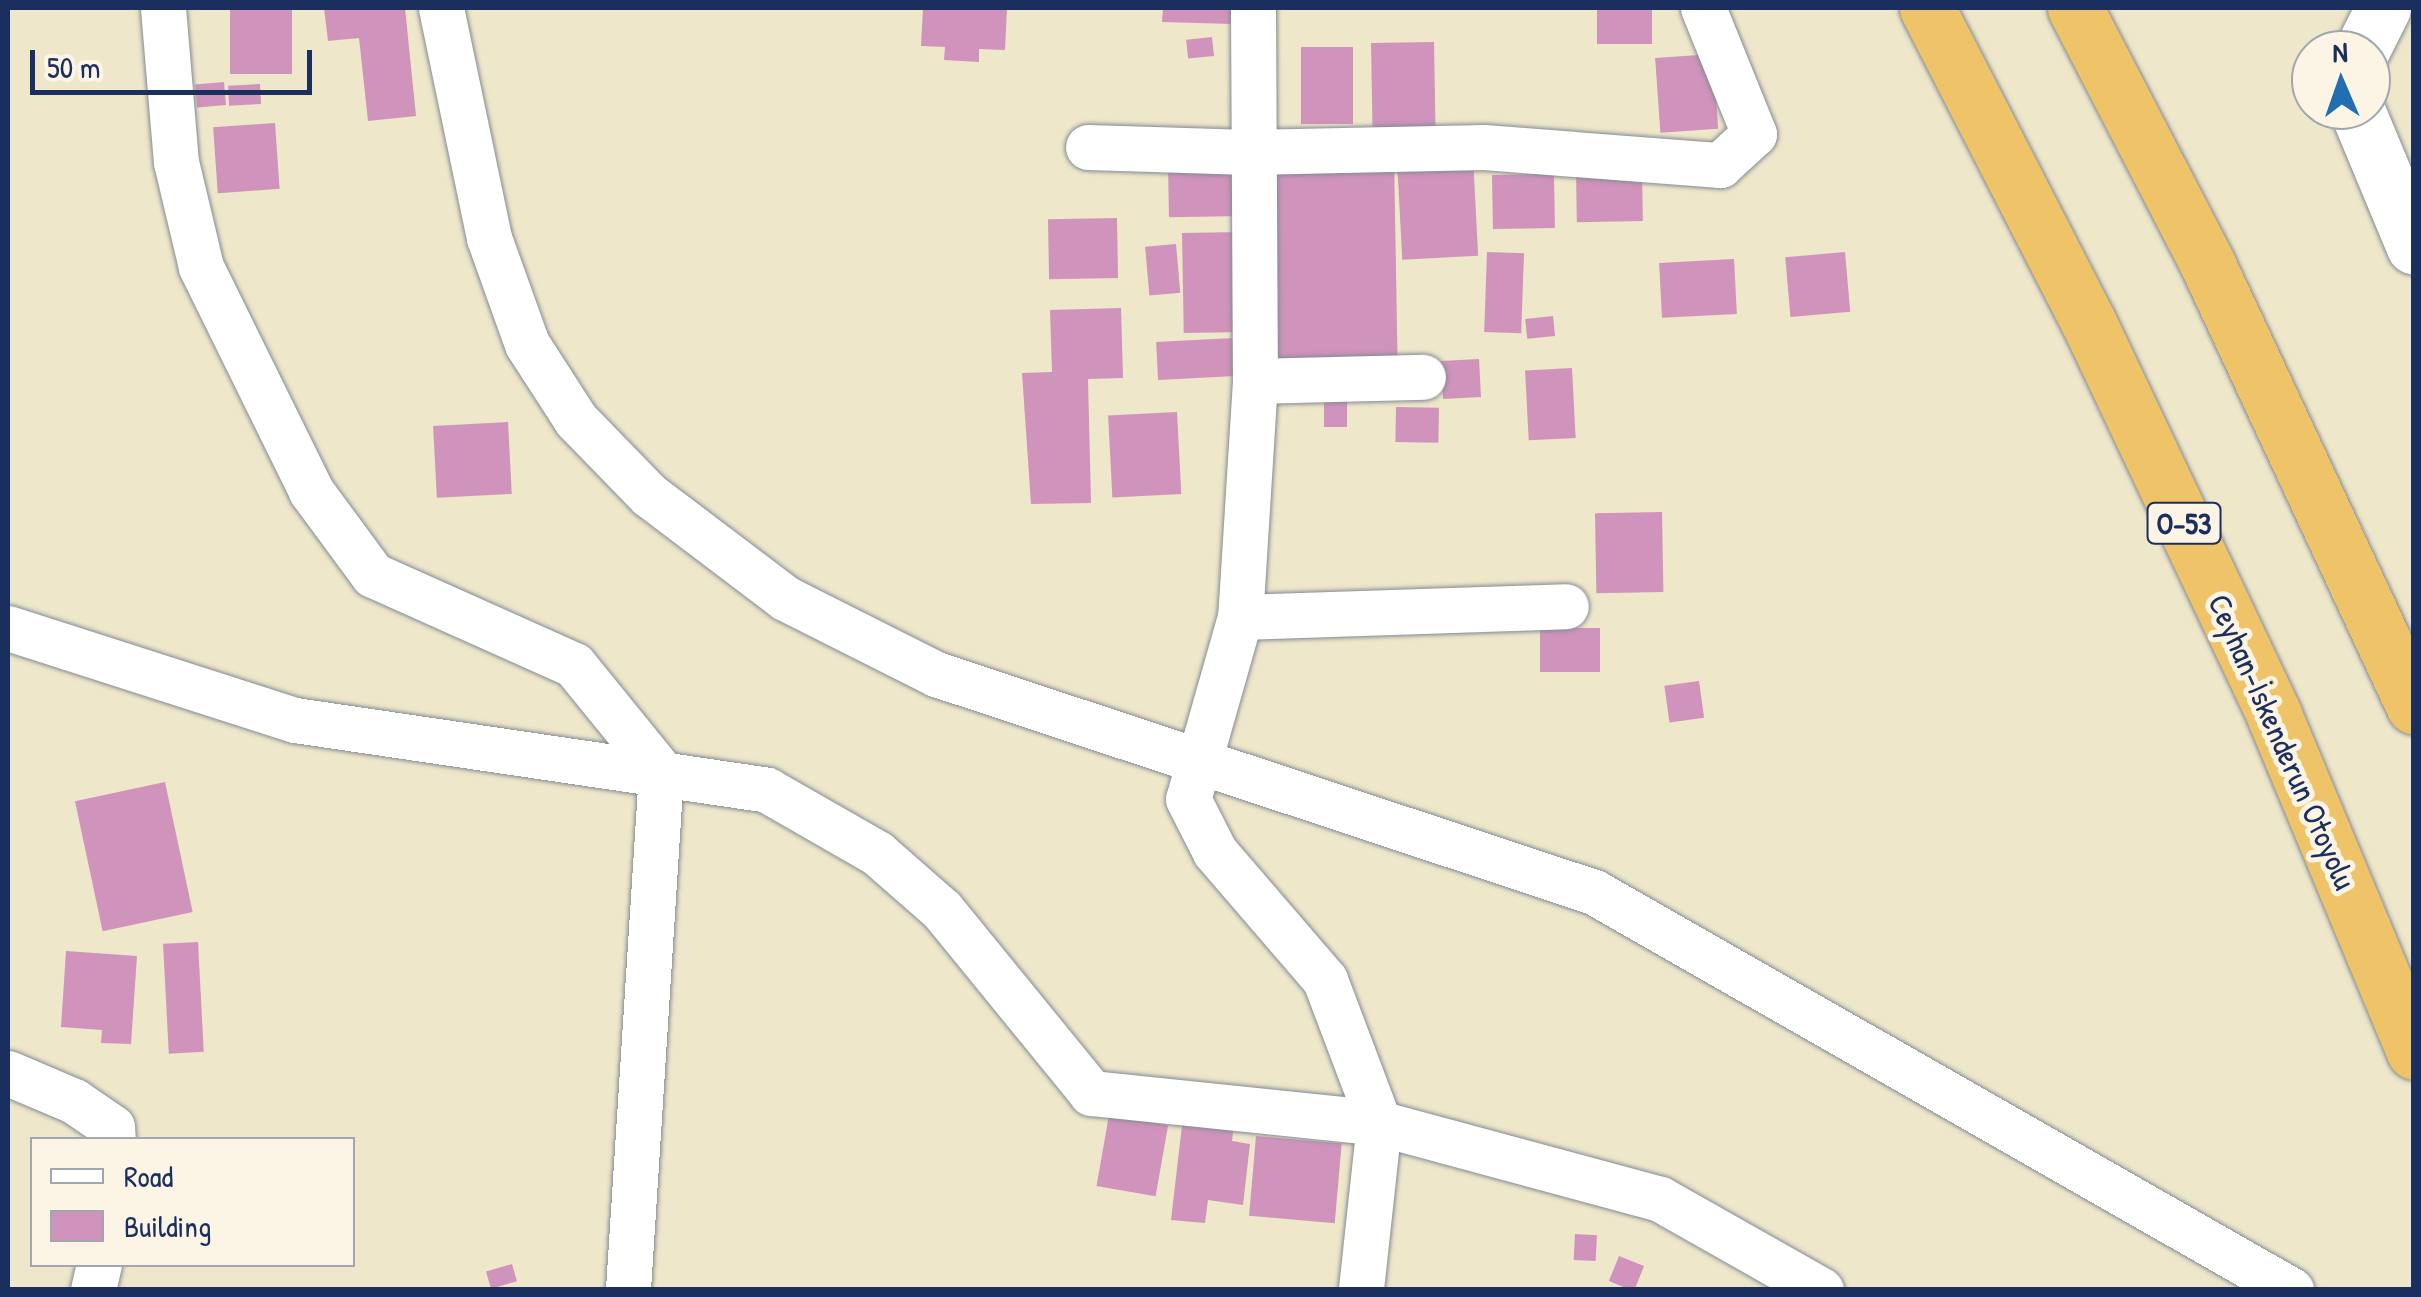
<!DOCTYPE html>
<meta charset="utf-8">
<style>
body{margin:0}
#map{position:relative;width:2421px;height:1297px;overflow:hidden;background:#eee7ca;font-family:"Patrick Hand",sans-serif}
div>[style]{position:absolute}
.building>*{inset:0;background:#d093bc;transform-origin:0 0}
.roads{filter:drop-shadow(0 0 2px #848b94) drop-shadow(0 0 2px #848b94)}
.minor>*{height:45px;margin:-22.5px;padding:0 22.5px;transform-origin:22.5px;border-radius:22.5px;background:#fff}
.tertiary>*{height:55px;margin:-27.5px;padding:0 27.5px;transform-origin:27.5px;border-radius:27.5px;background:#fff}
.motorway>*{height:55px;margin:-27.5px;padding:0 27.5px;transform-origin:27.5px;border-radius:27.5px;background:#efc469}
span{translate:-50% -50%;white-space:nowrap;text-align:center;line-height:1.15;-webkit-text-stroke:10px #fcf5e5;paint-order:stroke}
.shield-label span{padding:2px 8px;background:#fcf5e5;border:2px solid;border-radius:8px;-webkit-text-stroke-width:0}
.shield-label{font-size:30px;color:#1b2f5e;font-weight:700}
.street-label{font-size:32px;color:#1b2f5e}
.frame{position:absolute;inset:0;border:10px solid #1b2f5e;pointer-events:none}
.legend{position:absolute;left:30px;top:1137px;width:325px;height:130px;box-sizing:border-box;background:#fcf5e5;border:2px solid #a2a6af;margin:0;padding:12px 18px;list-style:none;font-size:30px;color:#1b2f5e}
.legend li{display:flex;align-items:center;gap:20px;height:50px}
.legend b{width:50px;border:2px solid #a2a6af}
.north{position:absolute;left:2291px;top:30px;width:100px;height:100px;box-sizing:border-box;background:#fcf5e5;border:2px solid #a2a6af;border-radius:50%;rotate:358deg;font-size:28px;font-weight:700;line-height:40px;text-align:center;color:#1b2f5e}
.north::after{content:'';display:block;margin:auto;width:35px;height:45px;background:#1f6fb2;clip-path:polygon(50% 0,100% 100%,50% 72%,0 100%)}
.scale{position:absolute;left:30px;top:50px;width:282px;height:45px;box-sizing:border-box;border:5px solid #1b2f5e;border-top:0;padding-left:12px;font-size:30px;line-height:35px;white-space:nowrap;color:#1b2f5e;-webkit-text-stroke:8px #fcf5e5;paint-order:stroke}
</style>
<div id="map">
<div class="building">
<i style="left:230px;top:8px;width:62px;height:66px"></i>
<i style="clip-path:polygon(324px 8px,405px 8px,416px 116px,368px 121px,359px 38px,328px 41px)"></i>
<i style="clip-path:polygon(923px 8px,1007px 8px,1005px 50px,979px 49px,979px 62px,944px 60px,945px 47px,921px 46px)"></i>
<i style="clip-path:polygon(1163px 8px,1233px 8px,1232px 24px,1162px 22px)"></i>
<i style="left:1597px;top:8px;width:55px;height:36px"></i>
<i style="left:1212px;top:37px;width:19px;height:26px;rotate:84deg"></i>
<i style="left:1434px;top:42px;width:89px;height:63px;rotate:89deg"></i>
<i style="left:1301px;top:47px;width:52px;height:77px"></i>
<i style="left:1713px;top:54px;width:75px;height:58px;rotate:86deg"></i>
<i style="left:224px;top:82px;width:23px;height:29px;rotate:85deg"></i>
<i style="left:260px;top:84px;width:20px;height:32px;rotate:87deg"></i>
<i style="left:275px;top:123px;width:66px;height:62px;rotate:86deg"></i>
<i style="left:1394px;top:156px;width:212px;height:132px;rotate:89deg"></i>
<i style="left:1473px;top:157px;width:99px;height:76px;rotate:87deg"></i>
<i style="left:1242px;top:162px;width:54px;height:74px;rotate:89deg"></i>
<i style="left:1642px;top:171px;width:50px;height:66px;rotate:89deg"></i>
<i style="left:1554px;top:174px;width:54px;height:62px;rotate:89deg"></i>
<i style="left:1117px;top:218px;width:60px;height:69px;rotate:89deg"></i>
<i style="left:1240px;top:232px;width:100px;height:58px;rotate:89deg"></i>
<i style="left:1176px;top:244px;width:49px;height:31px;rotate:85deg"></i>
<i style="left:1487px;top:252px;width:37px;height:80px;rotate:2deg"></i>
<i style="left:1845px;top:252px;width:60px;height:60px;rotate:85deg"></i>
<i style="left:1734px;top:259px;width:55px;height:75px;rotate:87deg"></i>
<i style="clip-path:polygon(1121px 308px,1123px 378px,1088px 379px,1091px 503px,1031px 504px,1022px 373px,1052px 372px,1050px 310px)"></i>
<i style="left:1553px;top:316px;width:20px;height:28px;rotate:84deg"></i>
<i style="left:1234px;top:338px;width:38px;height:78px;rotate:87deg"></i>
<i style="left:1479px;top:359px;width:38px;height:38px;rotate:87deg"></i>
<i style="left:1572px;top:368px;width:70px;height:47px;rotate:87deg"></i>
<i style="left:1324px;top:392px;width:23px;height:35px"></i>
<i style="left:1396px;top:407px;width:43px;height:35px;rotate:1deg"></i>
<i style="left:1177px;top:412px;width:82px;height:69px;rotate:87deg"></i>
<i style="left:508px;top:422px;width:72px;height:75px;rotate:87deg"></i>
<i style="left:1662px;top:512px;width:80px;height:67px;rotate:89deg"></i>
<i style="left:1540px;top:628px;width:60px;height:44px"></i>
<i style="left:1699px;top:681px;width:37px;height:35px;rotate:82deg"></i>
<i style="left:165px;top:782px;width:133px;height:92px;rotate:78deg"></i>
<i style="left:198px;top:942px;width:110px;height:35px;rotate:87deg"></i>
<i style="clip-path:polygon(66px 951px,137px 956px,131px 1044px,101px 1043px,102px 1030px,61px 1027px)"></i>
<i style="left:1109px;top:1115px;width:60px;height:72px;rotate:10deg"></i>
<i style="clip-path:polygon(1183px 1117px,1234px 1123px,1232px 1141px,1250px 1144px,1243px 1205px,1208px 1200px,1205px 1223px,1171px 1220px)"></i>
<i style="left:1256px;top:1136px;width:86px;height:80px;rotate:5deg"></i>
<i style="left:1575px;top:1234px;width:22px;height:26px;rotate:3deg"></i>
<i style="left:1619px;top:1256px;width:27px;height:27px;rotate:22deg"></i>
<i style="left:512px;top:1264px;width:18px;height:27px;rotate:74deg"></i>
</div>
<div class="roads">
<div class="minor">
<i style="left:163px;top:8px;width:155px;rotate:85.2deg"></i>
<i style="left:176px;top:162px;width:108px;rotate:76.6deg"></i>
<i style="left:201px;top:267px;width:250px;rotate:63.8deg"></i>
<i style="left:311px;top:491px;width:104px;rotate:53.6deg"></i>
<i style="left:373px;top:575px;width:220px;rotate:24.1deg"></i>
<i style="left:574px;top:665px;width:138px;rotate:50.9deg"></i>
<i style="left:661px;top:772px;width:519px;rotate:93.65deg"></i>
<i style="left:441px;top:8px;width:235px;rotate:78.2deg"></i>
<i style="left:489px;top:238px;width:113px;rotate:70.3deg"></i>
<i style="left:527px;top:344px;width:90px;rotate:57.2deg"></i>
<i style="left:576px;top:420px;width:105px;rotate:45.8deg"></i>
<i style="left:649px;top:495px;width:171px;rotate:37.1deg"></i>
<i style="left:785px;top:598px;width:169px;rotate:26.7deg"></i>
<i style="left:936px;top:674px;width:693px;rotate:18.33deg"></i>
<i style="left:1594px;top:892px;width:803px;rotate:29.73deg"></i>
<i style="left:1253px;top:8px;width:373px;rotate:89.7deg"></i>
<i style="left:1255px;top:381px;width:236px;rotate:93.6deg"></i>
<i style="left:1240px;top:617px;width:189px;rotate:105.9deg"></i>
<i style="left:1188px;top:799px;width:59px;rotate:63deg"></i>
<i style="left:1215px;top:852px;width:169px;rotate:49.3deg"></i>
<i style="left:1325px;top:980px;width:153px;rotate:69.3deg"></i>
<i style="left:1379px;top:1123px;width:168px;rotate:96.2deg"></i>
<i style="left:1088px;top:147px;width:161px;rotate:1.8deg"></i>
<i style="left:1249px;top:152px;width:235px;rotate:-1.2deg"></i>
<i style="left:1484px;top:147px;width:237px;rotate:4.4deg"></i>
<i style="left:1720px;top:165px;width:46px;rotate:-42.4deg"></i>
<i style="left:1754px;top:134px;width:136px;rotate:-112deg"></i>
<i style="left:1255px;top:381px;width:168px;rotate:-1.4deg"></i>
<i style="left:1240px;top:617px;width:326px;rotate:-1.9deg"></i>
<i style="left:8px;top:628px;width:301px;rotate:17.8deg"></i>
<i style="left:295px;top:720px;width:477px;rotate:8.4deg"></i>
<i style="left:767px;top:790px;width:127px;rotate:29.8deg"></i>
<i style="left:877px;top:853px;width:86px;rotate:41.2deg"></i>
<i style="left:942px;top:910px;width:236px;rotate:50.8deg"></i>
<i style="left:1091px;top:1093px;width:290px;rotate:5.9deg"></i>
<i style="left:1379px;top:1123px;width:291px;rotate:15.1deg"></i>
<i style="left:1660px;top:1199px;width:185px;rotate:29.5deg"></i>
<i style="left:8px;top:1073px;width:72px;rotate:23deg"></i>
<i style="left:74px;top:1101px;width:46px;rotate:34.4deg"></i>
<i style="left:112px;top:1127px;width:13px;rotate:86deg"></i>
<i style="left:93px;top:1290px;width:27px;rotate:-77deg"></i>
</div>
<div class="tertiary">
<i style="left:2362px;top:50px;width:47px;rotate:-63.4deg"></i>
<i style="left:2357px;top:110px;width:148px;rotate:67.4deg"></i>
</div>
<div class="motorway">
<i style="left:1927px;top:8px;width:354px;rotate:62.8deg"></i>
<i style="left:2089px;top:323px;width:433px;rotate:64.7deg"></i>
<i style="left:2274px;top:715px;width:365px;rotate:67.4deg"></i>
<i style="left:2075px;top:8px;width:289px;rotate:62.6deg"></i>
<i style="left:2208px;top:265px;width:487px;rotate:65deg"></i>
</div>
</div>
<div class="shield-label">
<span style="left:2184px;top:523px">O-53</span>
</div>
<div class="street-label">
<span style="left:2282px;top:742px;rotate:66deg">Ceyhan-İskenderun Otoyolu</span>
</div>
<div class="frame"></div>
<ul class="legend">
<li><b style="height:12px;background:#fff"></b>Road</li>
<li><b style="height:28px;background:#d093bc"></b>Building</li>
</ul>
<div class="north">N</div>
<div class="scale">50 m</div>
</div>
